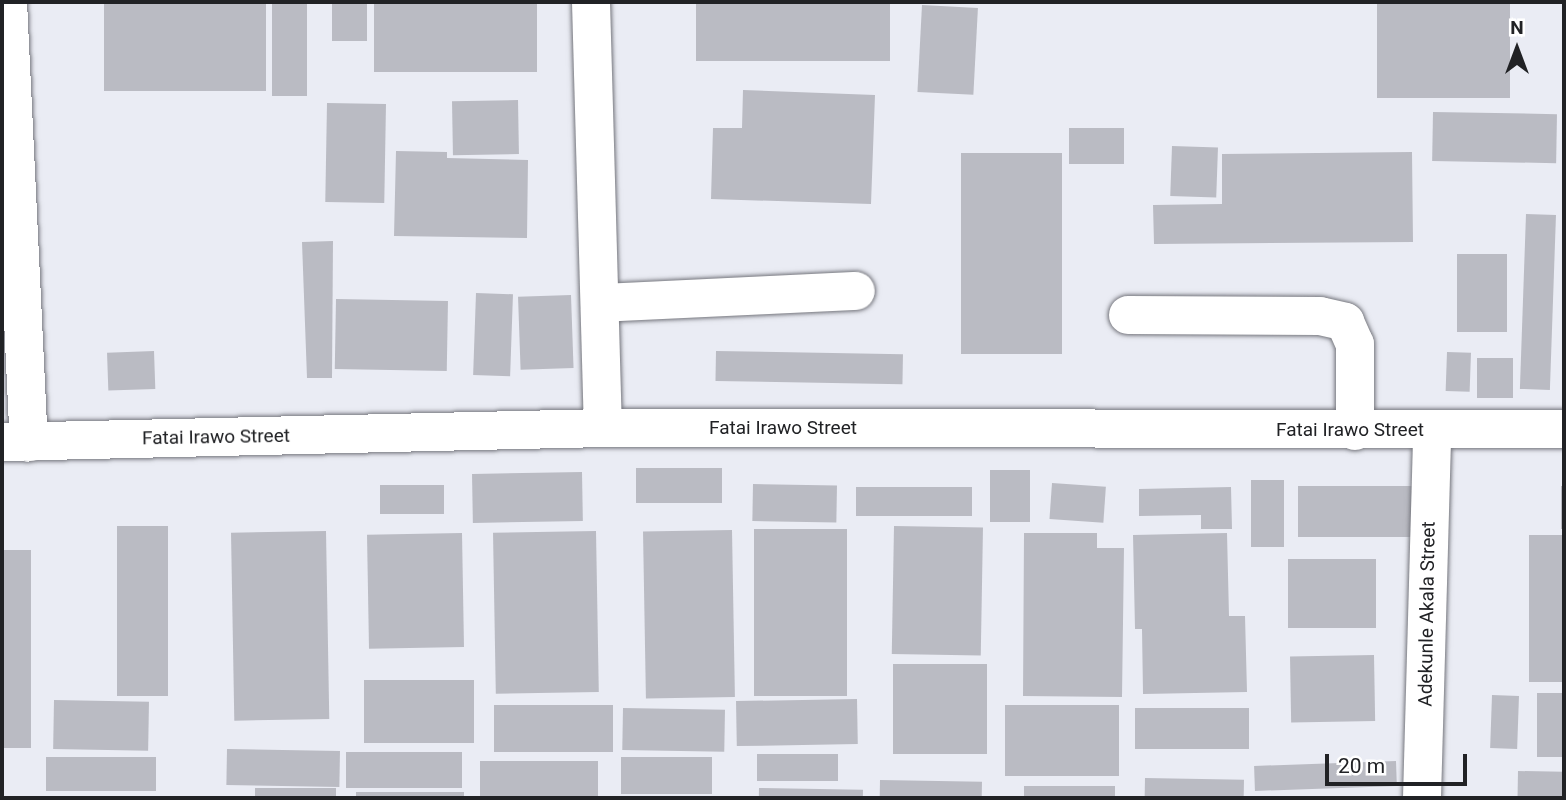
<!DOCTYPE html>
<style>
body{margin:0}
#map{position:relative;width:1566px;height:800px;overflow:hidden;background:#eaecf4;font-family:Roboto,sans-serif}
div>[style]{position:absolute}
.building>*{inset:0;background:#babbc3;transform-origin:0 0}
.roads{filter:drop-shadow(0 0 2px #76777e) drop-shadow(0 0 2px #76777e)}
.minor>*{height:38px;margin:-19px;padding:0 19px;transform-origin:19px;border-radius:19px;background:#fff}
span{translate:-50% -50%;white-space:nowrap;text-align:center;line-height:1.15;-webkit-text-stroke:7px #fff;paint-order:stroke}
.street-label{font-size:19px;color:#212225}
.frame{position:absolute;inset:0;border:4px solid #212225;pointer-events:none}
.north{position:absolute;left:1482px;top:14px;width:70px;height:70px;-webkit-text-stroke:5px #fff;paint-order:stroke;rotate:0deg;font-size:19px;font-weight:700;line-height:28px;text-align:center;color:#212225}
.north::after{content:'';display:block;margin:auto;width:24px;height:32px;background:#212225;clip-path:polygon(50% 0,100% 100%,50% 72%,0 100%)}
.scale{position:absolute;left:1325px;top:754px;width:142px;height:32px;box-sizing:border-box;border:4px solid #212225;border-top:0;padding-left:9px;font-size:21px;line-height:24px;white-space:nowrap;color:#212225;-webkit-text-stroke:5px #fff;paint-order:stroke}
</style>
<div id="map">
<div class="building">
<i style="left:104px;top:2px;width:162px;height:89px"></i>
<i style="left:272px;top:2px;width:35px;height:94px"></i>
<i style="left:332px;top:2px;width:35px;height:39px"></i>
<i style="left:374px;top:2px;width:163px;height:70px"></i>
<i style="left:696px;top:2px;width:194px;height:59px"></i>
<i style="left:1377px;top:2px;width:133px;height:96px"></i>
<i style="left:922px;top:5px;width:56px;height:87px;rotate:3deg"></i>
<i style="clip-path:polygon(743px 90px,875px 95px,871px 204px,711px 199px,713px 128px,742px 128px)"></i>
<i style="left:518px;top:100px;width:54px;height:66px;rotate:89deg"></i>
<i style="left:327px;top:103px;width:59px;height:99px;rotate:1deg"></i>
<i style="left:1433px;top:112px;width:124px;height:49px;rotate:1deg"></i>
<i style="left:1069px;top:128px;width:55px;height:36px"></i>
<i style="left:1172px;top:146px;width:46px;height:50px;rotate:2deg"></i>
<i style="clip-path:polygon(396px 151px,447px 152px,447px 158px,528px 160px,527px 238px,394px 236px)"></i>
<i style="clip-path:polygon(1412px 152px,1413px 242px,1154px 244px,1153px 205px,1222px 204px,1222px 154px)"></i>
<i style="left:961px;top:153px;width:101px;height:201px"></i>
<i style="left:1526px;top:214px;width:30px;height:175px;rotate:2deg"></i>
<i style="clip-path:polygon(333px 241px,332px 378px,307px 378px,302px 242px)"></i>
<i style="left:1457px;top:254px;width:50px;height:78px"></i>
<i style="left:476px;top:293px;width:37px;height:82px;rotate:2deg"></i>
<i style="left:571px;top:295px;width:73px;height:53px;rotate:88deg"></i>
<i style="left:336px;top:299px;width:112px;height:70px;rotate:1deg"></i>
<i style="left:154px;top:351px;width:38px;height:47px;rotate:88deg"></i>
<i style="left:716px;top:351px;width:187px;height:30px;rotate:1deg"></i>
<i style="left:1447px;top:352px;width:24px;height:39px;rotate:2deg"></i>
<i style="left:1513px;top:358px;width:40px;height:36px;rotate:90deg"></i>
<i style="left:636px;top:468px;width:86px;height:35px"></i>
<i style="left:990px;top:470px;width:40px;height:52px"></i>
<i style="left:582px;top:472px;width:49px;height:110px;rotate:89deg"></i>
<i style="left:1251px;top:480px;width:33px;height:67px"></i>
<i style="left:1052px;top:483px;width:54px;height:36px;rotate:4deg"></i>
<i style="left:753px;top:484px;width:84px;height:37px;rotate:1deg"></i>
<i style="left:380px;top:485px;width:64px;height:29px"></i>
<i style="left:1298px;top:486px;width:126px;height:51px"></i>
<i style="left:1561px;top:486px;width:3px;height:43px"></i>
<i style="left:856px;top:487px;width:116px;height:29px"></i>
<i style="clip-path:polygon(1231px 487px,1232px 529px,1201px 529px,1201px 515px,1139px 516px,1139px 489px)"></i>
<i style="left:117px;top:526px;width:51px;height:170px"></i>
<i style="left:894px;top:526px;width:89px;height:128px;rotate:1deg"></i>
<i style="left:754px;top:529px;width:93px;height:167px"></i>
<i style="left:732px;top:530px;width:167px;height:89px;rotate:89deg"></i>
<i style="left:326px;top:531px;width:188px;height:95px;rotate:89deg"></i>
<i style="left:596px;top:531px;width:161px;height:103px;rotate:89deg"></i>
<i style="left:462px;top:533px;width:114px;height:95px;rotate:89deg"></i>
<i style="clip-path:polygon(1024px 533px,1097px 533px,1097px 548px,1124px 548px,1122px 697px,1023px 696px)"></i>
<i style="clip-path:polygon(1227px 533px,1229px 616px,1245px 616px,1247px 692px,1143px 694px,1142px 629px,1135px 629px,1133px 535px)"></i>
<i style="left:1529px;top:535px;width:35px;height:147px"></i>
<i style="left:2px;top:550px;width:29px;height:198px"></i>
<i style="left:1288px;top:559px;width:88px;height:69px"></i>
<i style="left:1374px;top:655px;width:66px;height:84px;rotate:89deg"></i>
<i style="left:893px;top:664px;width:94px;height:90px"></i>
<i style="left:474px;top:680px;width:63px;height:110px;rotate:90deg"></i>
<i style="left:1537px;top:693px;width:27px;height:64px"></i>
<i style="left:1492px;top:695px;width:27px;height:53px;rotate:2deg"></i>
<i style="left:857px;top:699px;width:45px;height:121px;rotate:89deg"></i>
<i style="left:54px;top:700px;width:95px;height:49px;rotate:1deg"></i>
<i style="left:494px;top:705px;width:119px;height:47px"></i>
<i style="left:1005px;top:705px;width:114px;height:71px"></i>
<i style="left:623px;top:708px;width:102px;height:42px;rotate:1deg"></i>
<i style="left:1249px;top:708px;width:41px;height:114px;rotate:90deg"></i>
<i style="left:227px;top:749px;width:113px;height:36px;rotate:1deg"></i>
<i style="left:346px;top:752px;width:116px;height:36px"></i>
<i style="left:757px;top:754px;width:81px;height:27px"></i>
<i style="left:46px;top:757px;width:110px;height:34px"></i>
<i style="left:621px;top:757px;width:91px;height:37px"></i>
<i style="left:480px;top:761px;width:118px;height:37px"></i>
<i style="left:1396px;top:761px;width:25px;height:142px;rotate:88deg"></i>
<i style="left:1518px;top:771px;width:46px;height:27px;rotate:1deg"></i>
<i style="left:1145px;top:778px;width:99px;height:20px;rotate:1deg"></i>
<i style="left:880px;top:780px;width:102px;height:18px;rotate:1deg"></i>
<i style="left:1024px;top:786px;width:91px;height:12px"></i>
<i style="left:336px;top:788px;width:10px;height:81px;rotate:90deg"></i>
<i style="left:759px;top:788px;width:104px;height:10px;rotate:1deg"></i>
<i style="left:356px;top:792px;width:108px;height:6px"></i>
</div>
<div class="roads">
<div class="minor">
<i style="left:8px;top:2px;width:441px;rotate:87.3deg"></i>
<i style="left:591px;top:2px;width:426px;rotate:88.4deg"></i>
<i style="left:601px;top:303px;width:255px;rotate:-2.7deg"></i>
<i style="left:1128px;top:315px;width:192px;rotate:0.3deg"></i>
<i style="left:1320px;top:316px;width:26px;rotate:13deg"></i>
<i style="left:1345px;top:322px;width:24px;rotate:66deg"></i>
<i style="left:1355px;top:344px;width:87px;rotate:90deg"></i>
<i style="left:2px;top:442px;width:601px;rotate:-1.33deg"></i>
<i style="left:603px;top:428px;width:961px;rotate:0.06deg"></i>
<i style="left:1422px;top:798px;width:368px;rotate:-88.4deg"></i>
</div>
</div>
<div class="street-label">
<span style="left:783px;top:428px">Fatai Irawo Street</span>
<span style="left:1350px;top:430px">Fatai Irawo Street</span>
<span style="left:216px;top:437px;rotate:-1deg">Fatai Irawo Street</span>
<span style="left:1427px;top:614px;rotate:-89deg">Adekunle Akala Street</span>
</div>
<div class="frame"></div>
<div class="north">N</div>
<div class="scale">20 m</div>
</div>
